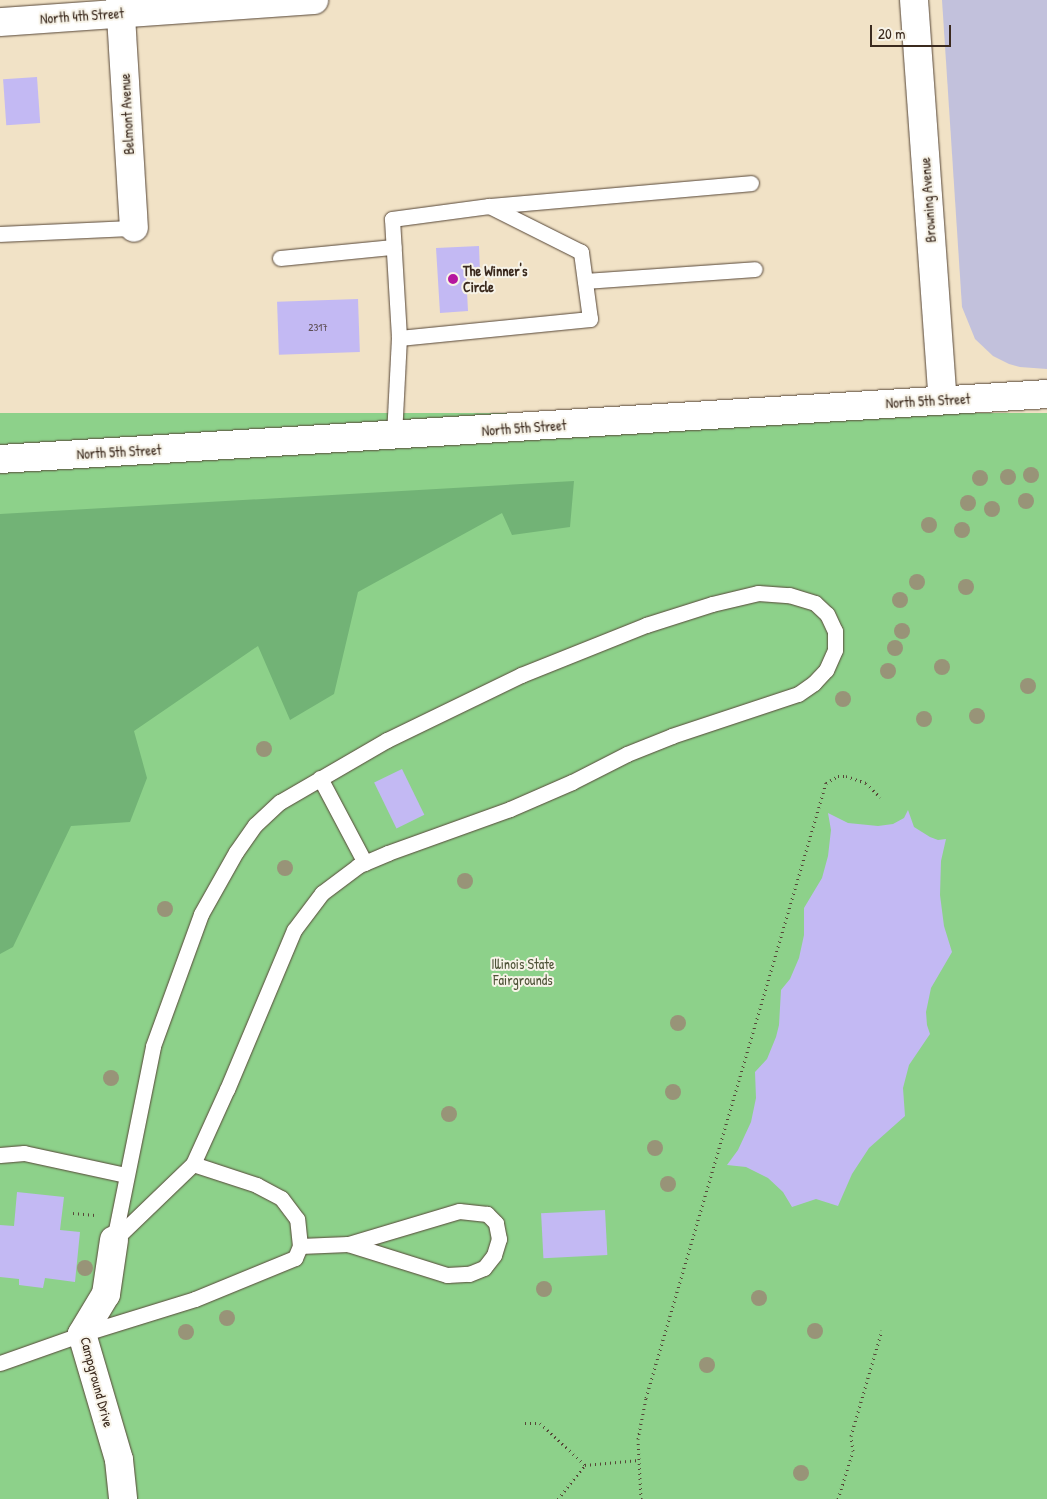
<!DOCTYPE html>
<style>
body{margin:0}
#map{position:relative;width:1047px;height:1499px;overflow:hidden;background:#f1e2c6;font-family:"Patrick Hand",sans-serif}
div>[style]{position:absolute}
.industrial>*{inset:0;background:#c2c1dc}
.green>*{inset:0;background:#8dd18a;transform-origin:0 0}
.forest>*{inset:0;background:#72b376}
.building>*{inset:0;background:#c3b9f3;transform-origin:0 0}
.path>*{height:3px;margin-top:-1.5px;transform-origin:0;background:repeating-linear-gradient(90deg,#564637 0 1px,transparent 0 5px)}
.roads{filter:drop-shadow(0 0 1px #564637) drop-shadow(0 0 1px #564637)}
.lane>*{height:15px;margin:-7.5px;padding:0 7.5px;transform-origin:7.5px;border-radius:7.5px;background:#fff}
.street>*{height:28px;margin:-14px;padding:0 14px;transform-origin:14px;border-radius:14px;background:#fff}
.secondary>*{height:28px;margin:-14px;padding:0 14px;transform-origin:14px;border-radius:14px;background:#fff}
.trees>*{width:16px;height:16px;margin:-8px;border-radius:50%;background:#989478}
.dots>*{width:14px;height:14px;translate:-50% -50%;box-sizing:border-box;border:2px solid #f7f3e8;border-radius:50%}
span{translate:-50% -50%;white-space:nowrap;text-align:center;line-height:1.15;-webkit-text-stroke:4px #f7f3e8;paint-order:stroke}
.number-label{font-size:11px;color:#5d4e53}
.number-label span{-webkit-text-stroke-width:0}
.street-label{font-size:14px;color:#3b2a1e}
.poi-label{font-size:14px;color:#3b2a1e;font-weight:700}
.left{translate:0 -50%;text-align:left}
.park-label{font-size:14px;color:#505439}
.scale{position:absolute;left:870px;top:25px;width:81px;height:22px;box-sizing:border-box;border:2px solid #3b2a1e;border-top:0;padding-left:6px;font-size:15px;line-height:18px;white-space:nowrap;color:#3b2a1e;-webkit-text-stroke:4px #f7f3e8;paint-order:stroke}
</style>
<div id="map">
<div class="industrial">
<i style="clip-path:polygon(942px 0,1047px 0,1047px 369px,1020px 367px,1009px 364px,993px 356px,975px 339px,962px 307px)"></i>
</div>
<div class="green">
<i style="left:1047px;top:413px;width:1086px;height:1049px;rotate:90deg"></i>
</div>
<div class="forest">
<i style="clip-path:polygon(574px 481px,570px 527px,512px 535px,502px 513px,358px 592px,334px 694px,290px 720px,258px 646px,134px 731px,147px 778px,130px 822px,71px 826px,13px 947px,0 954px,0 514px)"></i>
</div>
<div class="building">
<i style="left:37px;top:77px;width:46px;height:34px;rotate:86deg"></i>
<i style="clip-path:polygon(479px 246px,480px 272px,466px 273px,468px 311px,440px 313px,436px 248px)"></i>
<i style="left:358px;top:299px;width:53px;height:81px;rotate:88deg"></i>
<i style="left:402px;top:769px;width:51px;height:31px;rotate:64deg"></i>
<i style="clip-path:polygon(908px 810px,914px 827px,930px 837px,938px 840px,946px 839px,941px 861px,940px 895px,944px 926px,952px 952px,931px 988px,926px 1012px,927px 1025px,930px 1034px,909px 1065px,903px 1088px,905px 1116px,869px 1148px,852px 1174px,838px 1206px,816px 1199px,792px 1207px,783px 1192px,768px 1178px,746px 1167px,727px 1165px,738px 1150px,751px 1122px,756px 1098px,755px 1072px,767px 1059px,776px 1037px,779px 1025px,781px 990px,790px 979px,799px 958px,804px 935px,804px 908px,822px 878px,828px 856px,831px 830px,828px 813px,848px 823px,878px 826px,893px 824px,904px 818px)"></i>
<i style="clip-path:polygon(17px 1192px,64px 1197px,60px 1230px,80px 1232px,75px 1282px,45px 1278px,43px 1288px,19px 1285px,19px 1279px,0 1277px,0 1225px,14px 1226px)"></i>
<i style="left:605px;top:1210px;width:45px;height:64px;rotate:87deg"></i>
</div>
<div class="path">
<i style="left:73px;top:1213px;width:25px;rotate:5deg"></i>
<i style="left:525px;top:1423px;width:15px"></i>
<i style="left:540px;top:1423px;width:62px;rotate:43deg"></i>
<i style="left:558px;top:1499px;width:43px;rotate:-51.5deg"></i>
<i style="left:585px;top:1465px;width:54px;rotate:-5.3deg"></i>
<i style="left:641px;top:1499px;width:60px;rotate:-92.9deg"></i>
<i style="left:638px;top:1439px;width:42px;rotate:-79deg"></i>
<i style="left:646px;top:1398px;width:641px;rotate:-73.69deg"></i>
<i style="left:826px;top:783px;width:14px;rotate:-30deg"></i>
<i style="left:838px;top:776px;width:8px"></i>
<i style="left:846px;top:776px;width:21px;rotate:19deg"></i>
<i style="left:866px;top:783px;width:20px;rotate:45deg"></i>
<i style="left:838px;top:1499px;width:50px;rotate:-72.6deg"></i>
<i style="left:853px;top:1451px;width:15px;rotate:-98deg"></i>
<i style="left:851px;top:1436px;width:110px;rotate:-73.7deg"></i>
</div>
<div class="roads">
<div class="lane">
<i style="left:489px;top:206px;width:263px;rotate:-5deg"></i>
<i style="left:0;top:234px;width:134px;rotate:-2.6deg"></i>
<i style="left:280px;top:258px;width:114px;rotate:-5.6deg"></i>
<i style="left:585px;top:281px;width:170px;rotate:-4deg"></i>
<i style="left:394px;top:436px;width:98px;rotate:-87.1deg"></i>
<i style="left:399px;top:338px;width:192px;rotate:-5.7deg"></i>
<i style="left:590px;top:319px;width:68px;rotate:-97.7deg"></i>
<i style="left:581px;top:252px;width:103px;rotate:-153.4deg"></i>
<i style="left:489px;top:206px;width:98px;rotate:172.4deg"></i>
<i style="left:392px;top:219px;width:119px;rotate:86.6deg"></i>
<i style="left:758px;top:593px;width:31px;rotate:4deg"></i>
<i style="left:789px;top:595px;width:27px;rotate:17deg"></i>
<i style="left:815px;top:603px;width:16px;rotate:43deg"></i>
<i style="left:827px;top:614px;width:19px;rotate:65deg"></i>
<i style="left:835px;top:631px;width:19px;rotate:90deg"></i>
<i style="left:835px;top:650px;width:22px;rotate:114deg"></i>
<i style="left:826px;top:670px;width:18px;rotate:133deg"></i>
<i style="left:814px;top:683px;width:19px;rotate:145deg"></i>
<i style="left:798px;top:694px;width:133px;rotate:161.6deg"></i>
<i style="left:672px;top:736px;width:48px;rotate:158.2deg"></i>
<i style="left:627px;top:754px;width:62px;rotate:153deg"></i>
<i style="left:572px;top:782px;width:68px;rotate:156.5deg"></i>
<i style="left:510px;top:809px;width:130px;rotate:160.2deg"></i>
<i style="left:388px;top:853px;width:33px;rotate:157deg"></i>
<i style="left:358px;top:866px;width:45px;rotate:143.1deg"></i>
<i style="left:322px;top:893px;width:46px;rotate:127.1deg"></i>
<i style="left:294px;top:930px;width:173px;rotate:112.8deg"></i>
<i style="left:227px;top:1089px;width:82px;rotate:114.4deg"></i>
<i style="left:193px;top:1164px;width:110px;rotate:136.1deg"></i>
<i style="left:114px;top:1240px;width:198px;rotate:-78.6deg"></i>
<i style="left:153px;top:1046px;width:140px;rotate:-70deg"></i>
<i style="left:201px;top:914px;width:71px;rotate:-60.6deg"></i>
<i style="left:236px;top:852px;width:33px;rotate:-55deg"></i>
<i style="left:255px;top:825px;width:34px;rotate:-43deg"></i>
<i style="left:280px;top:802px;width:124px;rotate:-30.1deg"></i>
<i style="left:387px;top:740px;width:149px;rotate:-25.9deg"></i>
<i style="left:521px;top:675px;width:135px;rotate:-21.8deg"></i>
<i style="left:646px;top:625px;width:69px;rotate:-17.7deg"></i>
<i style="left:712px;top:604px;width:47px;rotate:-13.4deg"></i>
<i style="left:320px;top:778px;width:96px;rotate:62.1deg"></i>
<i style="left:0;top:1155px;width:24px;rotate:-5deg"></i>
<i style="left:24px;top:1153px;width:104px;rotate:12.2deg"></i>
<i style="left:300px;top:1246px;width:48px;rotate:-2.4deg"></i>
<i style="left:348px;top:1244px;width:104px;rotate:17.4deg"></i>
<i style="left:447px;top:1275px;width:22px;rotate:-3deg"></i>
<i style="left:469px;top:1274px;width:16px;rotate:-22deg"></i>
<i style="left:484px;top:1268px;width:16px;rotate:-52deg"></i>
<i style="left:494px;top:1255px;width:17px;rotate:-73deg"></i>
<i style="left:499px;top:1239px;width:16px;rotate:-101deg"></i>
<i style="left:496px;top:1223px;width:13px;rotate:-135deg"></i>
<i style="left:487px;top:1214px;width:28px;rotate:-174deg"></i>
<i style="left:459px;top:1211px;width:116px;rotate:163.4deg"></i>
<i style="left:0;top:1363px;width:87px;rotate:-19.5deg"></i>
<i style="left:82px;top:1334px;width:118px;rotate:-17.2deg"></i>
<i style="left:195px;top:1299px;width:108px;rotate:-22.3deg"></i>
<i style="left:295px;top:1258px;width:13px;rotate:-67deg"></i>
<i style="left:300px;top:1246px;width:27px;rotate:-96deg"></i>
<i style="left:297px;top:1219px;width:26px;rotate:-127deg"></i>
<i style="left:281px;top:1198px;width:27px;rotate:-152deg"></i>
<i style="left:257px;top:1185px;width:67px;rotate:-161.8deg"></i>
</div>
<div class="street">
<i style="left:120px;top:0;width:228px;rotate:86.5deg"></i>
<i style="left:0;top:22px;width:315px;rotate:-4deg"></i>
<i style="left:114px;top:1240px;width:55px;rotate:98.4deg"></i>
<i style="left:106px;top:1294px;width:47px;rotate:121deg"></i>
<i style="left:82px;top:1334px;width:131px;rotate:73.6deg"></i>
<i style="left:119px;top:1460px;width:39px;rotate:84deg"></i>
</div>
<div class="secondary">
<i style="left:914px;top:0;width:401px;rotate:85.9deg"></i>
<i style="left:0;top:459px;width:1049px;rotate:-3.55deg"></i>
</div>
</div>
<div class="trees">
<i style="left:1031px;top:475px"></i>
<i style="left:1008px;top:477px"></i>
<i style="left:980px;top:478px"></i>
<i style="left:1026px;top:501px"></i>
<i style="left:968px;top:503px"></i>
<i style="left:992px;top:509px"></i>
<i style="left:929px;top:525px"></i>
<i style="left:962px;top:530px"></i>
<i style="left:917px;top:582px"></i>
<i style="left:966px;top:587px"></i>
<i style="left:900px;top:600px"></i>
<i style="left:902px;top:631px"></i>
<i style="left:895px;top:648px"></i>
<i style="left:942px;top:667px"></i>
<i style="left:888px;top:671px"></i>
<i style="left:1028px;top:686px"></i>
<i style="left:843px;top:699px"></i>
<i style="left:977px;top:716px"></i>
<i style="left:924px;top:719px"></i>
<i style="left:264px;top:749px"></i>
<i style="left:285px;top:868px"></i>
<i style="left:465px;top:881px"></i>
<i style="left:165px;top:909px"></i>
<i style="left:678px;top:1023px"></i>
<i style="left:111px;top:1078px"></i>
<i style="left:673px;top:1092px"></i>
<i style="left:449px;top:1114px"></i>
<i style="left:655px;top:1148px"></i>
<i style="left:668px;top:1184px"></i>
<i style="left:85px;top:1268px"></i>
<i style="left:544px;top:1289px"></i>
<i style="left:759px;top:1298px"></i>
<i style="left:227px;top:1318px"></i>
<i style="left:815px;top:1331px"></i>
<i style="left:186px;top:1332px"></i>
<i style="left:707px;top:1365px"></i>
<i style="left:801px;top:1473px"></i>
</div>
<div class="dots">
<i style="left:453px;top:279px;background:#b5179e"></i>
</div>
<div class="number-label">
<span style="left:318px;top:327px">2317</span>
</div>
<div class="street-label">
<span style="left:82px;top:16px;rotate:-4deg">North 4th Street</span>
<span style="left:127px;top:114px;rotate:-93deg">Belmont Avenue</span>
<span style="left:928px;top:200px;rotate:-94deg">Browning Avenue</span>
<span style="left:928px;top:401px;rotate:-3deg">North 5th Street</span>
<span style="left:524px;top:428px;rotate:-4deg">North 5th Street</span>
<span style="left:119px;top:452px;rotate:-3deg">North 5th Street</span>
<span style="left:97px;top:1382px;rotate:75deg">Campground Drive</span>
</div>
<div class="poi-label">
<span class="left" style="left:463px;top:279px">The Winner's<br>Circle</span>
</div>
<div class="park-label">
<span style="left:523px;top:972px">Illinois State<br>Fairgrounds</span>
</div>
<div class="scale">20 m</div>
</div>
